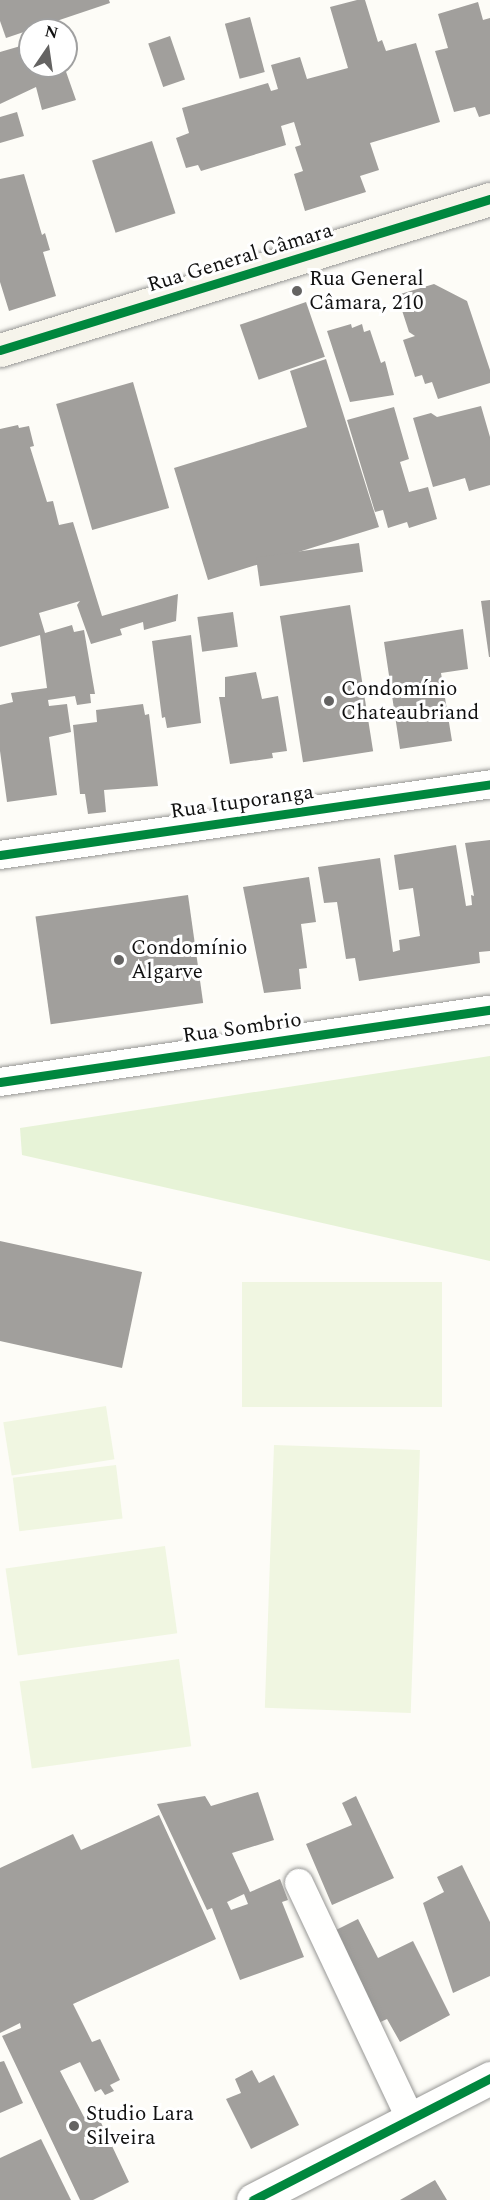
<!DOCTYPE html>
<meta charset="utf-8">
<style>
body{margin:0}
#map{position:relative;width:490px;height:2200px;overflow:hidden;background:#fdfcf7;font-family:Spectral,serif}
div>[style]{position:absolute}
.green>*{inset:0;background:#e7f3d7}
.pitch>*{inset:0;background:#f0f6e1;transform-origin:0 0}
.building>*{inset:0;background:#a19f9c;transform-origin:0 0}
.roads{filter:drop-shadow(0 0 2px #979795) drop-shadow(0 0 2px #979795)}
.minor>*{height:28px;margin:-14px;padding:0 14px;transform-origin:14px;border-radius:14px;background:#fffffe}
.tertiary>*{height:33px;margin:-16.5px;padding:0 16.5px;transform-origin:16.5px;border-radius:16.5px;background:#fffffe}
.secondary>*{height:33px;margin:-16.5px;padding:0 16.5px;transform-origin:16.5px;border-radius:16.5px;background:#f6f4eb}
.cycleway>*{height:9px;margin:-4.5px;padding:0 4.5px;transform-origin:4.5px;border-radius:4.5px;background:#00873e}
.dots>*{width:16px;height:16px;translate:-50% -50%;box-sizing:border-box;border:3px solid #fff;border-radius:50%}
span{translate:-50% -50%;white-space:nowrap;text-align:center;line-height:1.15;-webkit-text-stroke:6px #fff;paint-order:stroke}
.street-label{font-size:21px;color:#111}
.poi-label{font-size:21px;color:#111}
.left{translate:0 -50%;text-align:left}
.north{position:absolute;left:18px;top:18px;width:60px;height:60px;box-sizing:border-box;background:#fff;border:2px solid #a0a0a0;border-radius:50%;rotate:13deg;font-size:16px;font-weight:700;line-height:24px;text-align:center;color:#111}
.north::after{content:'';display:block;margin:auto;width:21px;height:27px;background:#646362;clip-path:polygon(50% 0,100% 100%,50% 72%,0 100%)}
</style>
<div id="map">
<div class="green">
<i style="clip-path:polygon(490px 1056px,490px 1261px,22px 1155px,20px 1128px)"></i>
</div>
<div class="pitch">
<i style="left:442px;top:1282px;width:125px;height:200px;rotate:90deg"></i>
<i style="left:106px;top:1406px;width:54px;height:104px;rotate:81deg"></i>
<i style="left:274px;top:1445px;width:146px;height:263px;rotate:2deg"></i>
<i style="left:116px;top:1465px;width:54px;height:104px;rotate:83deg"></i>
<i style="left:165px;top:1546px;width:88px;height:161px;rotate:82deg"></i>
<i style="left:179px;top:1659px;width:88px;height:161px;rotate:82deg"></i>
</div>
<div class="building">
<i style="clip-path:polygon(0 0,109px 0,110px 3px,6px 38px,0 21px)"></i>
<i style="clip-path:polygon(357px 0,365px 0,378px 42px,382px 40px,386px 51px,416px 43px,440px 122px,370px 143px,379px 170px,360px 176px,366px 192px,305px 211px,294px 174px,303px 171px,295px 147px,301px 145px,294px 122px,281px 126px,286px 145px,201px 171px,198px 165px,186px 168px,176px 138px,189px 133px,182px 108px,268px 83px,271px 91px,278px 89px,271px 65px,300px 57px,307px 79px,348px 68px,330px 7px)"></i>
<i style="clip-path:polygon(478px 2px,483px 20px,490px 18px,490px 114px,479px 117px,475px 107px,454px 112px,435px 51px,448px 48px,438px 14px)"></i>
<i style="left:250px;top:17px;width:57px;height:26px;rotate:75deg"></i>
<i style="left:170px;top:36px;width:46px;height:23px;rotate:71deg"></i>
<i style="clip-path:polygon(24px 45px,32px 73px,64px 66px,76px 100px,42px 110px,36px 87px,0 104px,0 52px)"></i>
<i style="clip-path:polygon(17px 112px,24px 136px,0 143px,0 117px)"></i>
<i style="left:152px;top:141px;width:76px;height:63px;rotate:72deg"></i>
<i style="clip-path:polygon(24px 174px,42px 235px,45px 233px,50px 250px,43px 252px,56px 296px,9px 311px,0 282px,0 179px)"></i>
<i style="clip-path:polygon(434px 284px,467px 301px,490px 370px,490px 383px,438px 399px,432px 382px,425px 384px,422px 375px,415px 377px,403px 340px,415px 336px,409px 332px,397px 295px)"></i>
<i style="left:306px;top:302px;width:58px;height:70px;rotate:71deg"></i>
<i style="clip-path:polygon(351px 324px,352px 328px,362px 324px,364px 332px,370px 330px,381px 363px,385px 361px,394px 395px,350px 402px,327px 331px)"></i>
<i style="clip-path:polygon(326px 359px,379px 527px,208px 580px,174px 468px,307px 427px,290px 371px)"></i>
<i style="left:133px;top:382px;width:131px;height:80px;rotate:74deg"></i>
<i style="clip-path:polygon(481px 406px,490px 437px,490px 485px,469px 491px,465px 478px,433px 487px,413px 418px,431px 413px,437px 417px)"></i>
<i style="clip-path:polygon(394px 407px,409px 459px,400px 462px,409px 492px,428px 487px,437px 519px,409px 528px,407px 522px,388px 528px,383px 510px,375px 512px,347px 420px)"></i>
<i style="clip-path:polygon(18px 425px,19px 428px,29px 426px,34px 446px,30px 447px,47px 502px,53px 501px,59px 525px,73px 522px,102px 616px,178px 594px,176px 621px,144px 630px,143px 622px,120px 629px,122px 635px,91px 644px,77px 605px,80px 601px,39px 613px,45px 633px,72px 625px,74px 632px,84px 630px,95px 694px,90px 694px,91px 703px,77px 705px,75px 696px,48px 700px,49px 706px,67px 704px,71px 732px,49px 737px,57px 795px,7px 802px,0 751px,0 705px,13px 702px,11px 693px,47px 688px,40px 635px,0 647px,0 429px)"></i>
<i style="left:359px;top:543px;width:29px;height:104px;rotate:82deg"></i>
<i style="clip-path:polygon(490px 600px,490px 657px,489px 657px,481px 601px)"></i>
<i style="left:350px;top:605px;width:148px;height:71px;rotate:81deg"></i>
<i style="left:233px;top:612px;width:35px;height:36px;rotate:82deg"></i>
<i style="clip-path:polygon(463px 629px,468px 669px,441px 673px,452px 741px,400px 749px,384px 642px)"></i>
<i style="clip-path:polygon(191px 635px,201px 723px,167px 728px,165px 717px,162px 718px,152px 641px)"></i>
<i style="clip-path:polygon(256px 672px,262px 699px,278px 696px,287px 751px,272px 753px,273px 758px,230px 764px,219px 697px,225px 697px,225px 677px)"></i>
<i style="clip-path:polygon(143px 704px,145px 715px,149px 714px,158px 786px,104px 790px,106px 812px,88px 814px,85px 794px,80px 794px,73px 725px,97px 722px,96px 710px)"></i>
<i style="clip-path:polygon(490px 840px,490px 951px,479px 952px,480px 963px,359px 981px,355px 958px,346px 959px,337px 902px,324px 903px,318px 867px,380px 858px,393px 952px,400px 950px,399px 940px,420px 936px,413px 888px,399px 890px,394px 855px,456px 845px,466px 906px,472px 905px,471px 895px,474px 896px,465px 843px)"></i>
<i style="clip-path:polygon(309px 877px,316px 922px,301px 924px,307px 968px,299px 969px,301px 989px,264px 993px,243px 887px)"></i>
<i style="left:188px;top:895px;width:109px;height:154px;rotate:82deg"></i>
<i style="clip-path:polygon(0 1241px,142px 1272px,122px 1368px,0 1341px)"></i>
<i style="clip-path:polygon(evenodd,258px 1792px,274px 1840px,232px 1853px,250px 1892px,280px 1879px,288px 1900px,282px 1902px,304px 1957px,240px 1980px,212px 1908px,207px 1910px,157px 1804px,205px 1796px,211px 1806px,258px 1792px,244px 1894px,248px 1904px,231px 1910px,227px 1902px,244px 1894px)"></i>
<i style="clip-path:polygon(356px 1796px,394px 1878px,332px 1905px,306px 1844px,352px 1825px,342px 1803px)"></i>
<i style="clip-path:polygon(159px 1815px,216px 1939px,73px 2004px,92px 2042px,100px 2039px,120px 2080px,110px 2085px,114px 2091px,105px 2095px,101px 2089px,95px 2092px,80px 2062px,60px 2071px,84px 2117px,96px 2112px,129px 2182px,93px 2200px,80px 2200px,2px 2036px,21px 2028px,20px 2023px,0 2033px,0 1868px,73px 1834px,81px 1850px)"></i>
<i style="clip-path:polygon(462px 1865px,490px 1922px,490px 1976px,453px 1993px,423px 1903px,444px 1892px,437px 1877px)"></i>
<i style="clip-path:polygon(358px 1919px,378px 1958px,413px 1941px,450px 2015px,400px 2042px,387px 2019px,374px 2025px,330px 1933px)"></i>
<i style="clip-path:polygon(4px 2061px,23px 2103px,0 2113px,0 2062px)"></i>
<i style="clip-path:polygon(252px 2070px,259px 2083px,274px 2075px,299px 2125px,251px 2149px,226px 2099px,241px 2093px,235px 2079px)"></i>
<i style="clip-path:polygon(41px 2139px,71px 2200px,0 2200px,0 2158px)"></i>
<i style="clip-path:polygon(435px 2180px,447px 2200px,400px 2200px)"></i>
</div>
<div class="roads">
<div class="minor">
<i style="left:0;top:855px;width:495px;rotate:-8.2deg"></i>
<i style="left:0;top:1082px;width:495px;rotate:-8.4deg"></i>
<i style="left:299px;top:1883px;width:262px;rotate:64.7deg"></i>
</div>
<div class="tertiary">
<i style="left:253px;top:2200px;width:267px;rotate:-27.2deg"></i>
</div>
<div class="secondary">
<i style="left:0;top:350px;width:513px;rotate:-17.13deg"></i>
</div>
</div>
<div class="cycleway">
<i style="left:0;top:350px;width:513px;rotate:-17.13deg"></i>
<i style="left:0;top:855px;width:495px;rotate:-8.2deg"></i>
<i style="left:0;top:1082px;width:495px;rotate:-8.4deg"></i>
<i style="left:253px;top:2200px;width:267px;rotate:-27.2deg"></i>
</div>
<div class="dots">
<i style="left:297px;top:291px;background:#646362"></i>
<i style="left:329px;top:701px;background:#646362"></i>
<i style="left:119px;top:960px;background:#646362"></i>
<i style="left:74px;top:2126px;background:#646362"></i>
</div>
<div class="street-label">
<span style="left:240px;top:258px;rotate:-17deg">Rua General Câmara</span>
<span style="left:242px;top:802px;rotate:-8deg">Rua Ituporanga</span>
<span style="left:242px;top:1028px;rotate:-8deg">Rua Sombrio</span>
</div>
<div class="poi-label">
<span class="left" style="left:309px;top:291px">Rua General<br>Câmara, 210</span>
<span class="left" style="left:341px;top:701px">Condomínio<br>Chateaubriand</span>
<span class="left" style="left:131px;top:960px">Condomínio<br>Algarve</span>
<span class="left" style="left:86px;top:2126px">Studio Lara<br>Silveira</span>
</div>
<div class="north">N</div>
</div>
